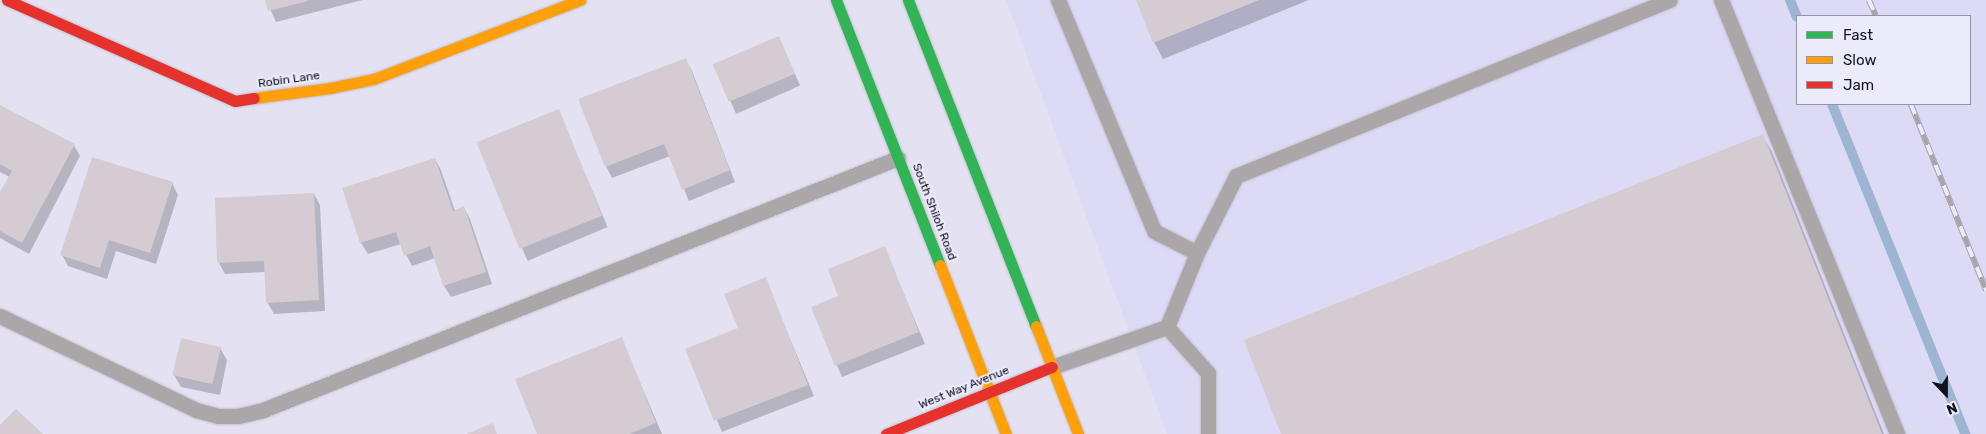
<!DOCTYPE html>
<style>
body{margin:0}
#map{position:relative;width:1986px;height:434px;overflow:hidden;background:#e4e2f2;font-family:Rubik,sans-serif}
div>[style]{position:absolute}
.built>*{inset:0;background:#dddaf5}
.shadow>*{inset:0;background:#0003;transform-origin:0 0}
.stream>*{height:10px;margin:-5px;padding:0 5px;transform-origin:5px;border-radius:5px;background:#9db4d2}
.building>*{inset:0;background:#d4ccd2;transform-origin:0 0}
.roads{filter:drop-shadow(0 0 1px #bfbeca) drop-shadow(0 0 1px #bfbeca)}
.lane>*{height:15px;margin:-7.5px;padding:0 7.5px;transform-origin:7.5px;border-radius:7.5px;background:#aba6a8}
.fast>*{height:11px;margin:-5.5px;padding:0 5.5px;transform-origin:5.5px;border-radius:5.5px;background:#30b455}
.slow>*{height:11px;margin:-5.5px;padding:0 5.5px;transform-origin:5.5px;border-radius:5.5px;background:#ff9f0a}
.jam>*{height:11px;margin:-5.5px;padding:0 5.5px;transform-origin:5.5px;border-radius:5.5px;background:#e5322d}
.rail>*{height:5.5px;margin-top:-2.75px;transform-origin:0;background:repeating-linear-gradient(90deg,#ecebfc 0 11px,#a8a4ab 0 22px);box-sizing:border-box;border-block:1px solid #a8a4ab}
span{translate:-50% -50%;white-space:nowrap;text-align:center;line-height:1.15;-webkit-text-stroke:4px #ecebfc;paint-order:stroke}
.street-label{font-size:12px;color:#13121c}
.legend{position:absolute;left:1796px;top:15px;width:175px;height:90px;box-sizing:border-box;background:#ecebfc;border:1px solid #9594a2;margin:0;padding:6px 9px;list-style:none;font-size:15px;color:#13121c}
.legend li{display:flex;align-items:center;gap:10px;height:25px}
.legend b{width:25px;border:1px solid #9594a2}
.north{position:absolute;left:1921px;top:369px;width:50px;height:50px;-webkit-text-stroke:4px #ecebfc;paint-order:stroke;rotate:158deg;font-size:14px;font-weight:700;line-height:20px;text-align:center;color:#13121c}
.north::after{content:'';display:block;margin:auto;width:18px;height:22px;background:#13121c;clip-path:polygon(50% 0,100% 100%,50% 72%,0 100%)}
</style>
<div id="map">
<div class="built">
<i style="clip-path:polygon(evenodd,1006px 0,1986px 0,1986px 434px,1167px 434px,1006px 0,1797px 16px,1970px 16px,1970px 104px,1797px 104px,1797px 16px)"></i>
</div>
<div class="shadow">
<i style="clip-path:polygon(266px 0,363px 0,276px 22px)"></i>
<i style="clip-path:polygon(1137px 0,1309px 0,1163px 59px,1154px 42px)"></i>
<i style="left:779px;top:38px;width:52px;height:70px;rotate:66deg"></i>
<i style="clip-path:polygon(685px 59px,692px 71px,735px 182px,689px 201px,670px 156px,612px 178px,606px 166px)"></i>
<i style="clip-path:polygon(0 106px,74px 145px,80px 156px,29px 254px,0 238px,0 195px,10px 177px,0 172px)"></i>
<i style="left:558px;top:110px;width:127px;height:87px;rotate:67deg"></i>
<i style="clip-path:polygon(1762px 135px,1772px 152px,1884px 434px,1283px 434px)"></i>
<i style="clip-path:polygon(435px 159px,441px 170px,455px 211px,464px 208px,470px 219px,492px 284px,451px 297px,444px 286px,435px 258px,412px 266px,401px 244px,368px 254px,361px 243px,343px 189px)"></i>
<i style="clip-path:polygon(172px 183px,178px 195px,156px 264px,116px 251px,107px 279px,68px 266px,62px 255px)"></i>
<i style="clip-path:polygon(314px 194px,320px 205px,325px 311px,274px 314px,267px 302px,266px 272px,225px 274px,219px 263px)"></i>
<i style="clip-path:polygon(884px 247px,925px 344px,842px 377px,812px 308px,840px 297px)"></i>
<i style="clip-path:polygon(765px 279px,814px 396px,722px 432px,687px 350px,739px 329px)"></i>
<i style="clip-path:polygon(621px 338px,662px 434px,538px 434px)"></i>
<i style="clip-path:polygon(220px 348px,227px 360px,220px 395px,181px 387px,174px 375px)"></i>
</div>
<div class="stream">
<i style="left:1790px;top:0;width:18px;rotate:68deg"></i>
<i style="left:1832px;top:104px;width:356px;rotate:68deg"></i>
</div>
<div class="building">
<i style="clip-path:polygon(265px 0,308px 0,308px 1px,268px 11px)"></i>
<i style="clip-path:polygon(1136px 0,1259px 0,1153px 43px)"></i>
<i style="left:779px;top:36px;width:41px;height:72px;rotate:67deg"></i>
<i style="clip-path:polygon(686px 58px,730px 170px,682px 190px,664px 144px,605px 167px,578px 99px)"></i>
<i style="clip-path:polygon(0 105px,75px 144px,22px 243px,0 231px,0 192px,12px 171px,0 164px)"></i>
<i style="left:559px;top:109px;width:115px;height:89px;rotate:68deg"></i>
<i style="clip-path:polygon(1763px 134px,1882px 434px,1281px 434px,1244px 340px)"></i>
<i style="clip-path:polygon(92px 157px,173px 182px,150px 253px,109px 240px,100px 268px,60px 255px)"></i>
<i style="clip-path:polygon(435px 158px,453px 211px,464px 206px,486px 272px,443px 286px,430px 246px,404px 256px,396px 232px,360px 243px,342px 188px)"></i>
<i style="clip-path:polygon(314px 193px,319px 300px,266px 303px,264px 261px,217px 263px,215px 198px)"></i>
<i style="clip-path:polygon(885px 246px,919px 332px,835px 366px,811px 307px,838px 296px,828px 269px)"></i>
<i style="clip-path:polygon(766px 277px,808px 385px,714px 421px,685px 349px,738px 328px,724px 294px)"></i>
<i style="clip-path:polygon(622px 337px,656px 423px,629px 434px,537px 434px,515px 379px)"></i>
<i style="left:181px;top:338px;width:41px;height:38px;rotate:13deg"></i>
<i style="clip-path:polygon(16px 409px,43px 434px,0 434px,0 425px)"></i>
<i style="clip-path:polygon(493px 423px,497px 434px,466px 434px)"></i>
</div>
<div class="roads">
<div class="lane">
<i style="left:1058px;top:0;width:250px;rotate:67.4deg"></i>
<i style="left:1154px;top:231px;width:48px;rotate:27.1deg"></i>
<i style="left:1197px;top:253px;width:80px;rotate:112.1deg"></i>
<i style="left:1167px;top:327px;width:62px;rotate:48.3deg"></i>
<i style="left:1208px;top:373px;width:61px;rotate:90deg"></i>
<i style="left:1721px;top:0;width:468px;rotate:67.9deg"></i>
<i style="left:1197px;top:253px;width:86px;rotate:-63.1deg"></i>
<i style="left:1236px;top:176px;width:468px;rotate:-22.1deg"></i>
<i style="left:0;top:316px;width:217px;rotate:25.6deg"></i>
<i style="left:196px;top:410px;width:23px;rotate:15deg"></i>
<i style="left:218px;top:416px;width:20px"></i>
<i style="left:238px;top:416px;width:26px;rotate:-13deg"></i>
<i style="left:263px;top:410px;width:683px;rotate:-21.65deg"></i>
<i style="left:1052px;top:367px;width:122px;rotate:-19.2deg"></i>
</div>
<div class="fast">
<i style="left:836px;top:0;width:285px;rotate:68.6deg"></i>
<i style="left:908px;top:0;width:350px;rotate:68.6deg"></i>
</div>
<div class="slow">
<i style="left:254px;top:98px;width:77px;rotate:-7.5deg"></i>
<i style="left:330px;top:88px;width:45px;rotate:-11.6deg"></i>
<i style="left:374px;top:79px;width:221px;rotate:-21deg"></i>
<i style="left:940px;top:265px;width:181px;rotate:68.7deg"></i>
<i style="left:1036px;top:326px;width:116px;rotate:68.7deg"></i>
</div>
<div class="jam">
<i style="left:7px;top:0;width:249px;rotate:23.9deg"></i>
<i style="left:235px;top:101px;width:19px;rotate:-9deg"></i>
<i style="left:886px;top:434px;width:179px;rotate:-22deg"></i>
</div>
</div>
<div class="rail">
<i style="left:1869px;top:0;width:17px;rotate:66deg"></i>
<i style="left:1911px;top:104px;width:201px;rotate:68deg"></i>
</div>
<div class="street-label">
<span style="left:289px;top:80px;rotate:-8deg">Robin Lane</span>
<span style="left:934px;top:212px;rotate:69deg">South Shiloh Road</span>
<span style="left:964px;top:388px;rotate:-22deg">West Way Avenue</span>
</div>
<ul class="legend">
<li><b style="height:6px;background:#30b455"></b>Fast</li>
<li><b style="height:6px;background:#ff9f0a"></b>Slow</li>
<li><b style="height:6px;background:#e5322d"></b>Jam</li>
</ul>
<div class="north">N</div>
</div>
